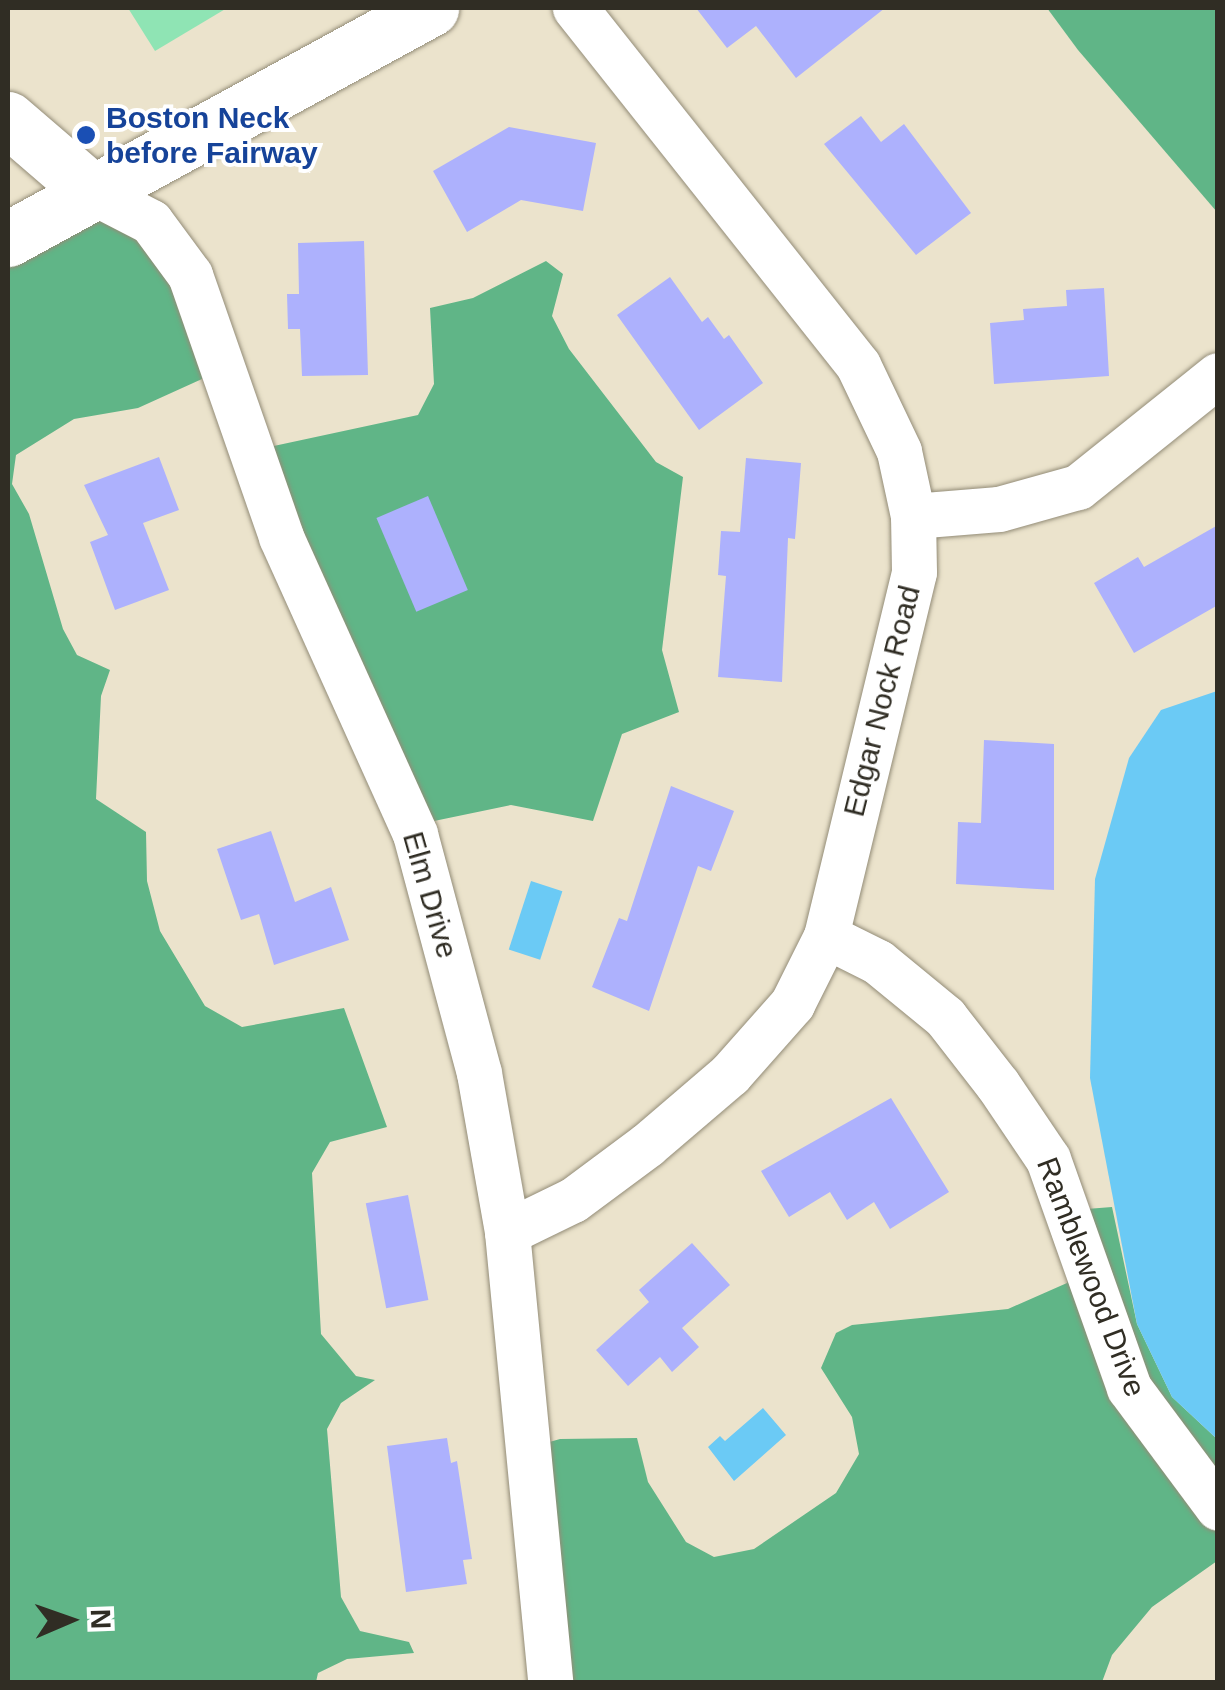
<!DOCTYPE html>
<style>
body{margin:0}
#map{position:relative;width:1225px;height:1690px;overflow:hidden;background:#ebe3cc;font-family:Helvetica,sans-serif}
div>[style]{position:absolute}
.green>*{inset:0;background:#8fe4b4}
.forest>*{inset:0;background:#60b587}
.water>*{inset:0;background:#6bcaf5;transform-origin:0 0}
.building>*{inset:0;background:#adb1fd;transform-origin:0 0}
.roads{filter:drop-shadow(0 0 2px #938c77) drop-shadow(0 0 2px #938c77)}
.minor>*{height:45px;margin:-22.5px;padding:0 22.5px;transform-origin:22.5px;border-radius:22.5px;background:#fff}
.tertiary>*{height:55px;margin:-27.5px;padding:0 27.5px;transform-origin:27.5px;border-radius:27.5px;background:#fff}
.primary>*{height:55px;margin:-27.5px;padding:0 27.5px;transform-origin:27.5px;border-radius:27.5px;background:#fff}
.dots>*{width:28px;height:28px;translate:-50% -50%;box-sizing:border-box;border:5px solid #fff;border-radius:50%}
span{translate:-50% -50%;white-space:nowrap;text-align:center;line-height:1.15;-webkit-text-stroke:8px #fff;paint-order:stroke}
.transit-label{font-size:30px;color:#164399;font-weight:700}
.left{translate:0 -50%;text-align:left}
.street-label{font-size:30px;color:#302d24}
.frame{position:absolute;inset:0;border:10px solid #302d24;pointer-events:none}
.north{position:absolute;left:20px;top:1570px;width:100px;height:100px;-webkit-text-stroke:8px #fff;paint-order:stroke;rotate:88deg;font-size:28px;font-weight:700;line-height:40px;text-align:center;color:#302d24}
.north::after{content:'';display:block;margin:auto;width:35px;height:45px;background:#302d24;clip-path:polygon(50% 0,100% 100%,50% 72%,0 100%)}
</style>
<div id="map">
<div class="green">
<i style="clip-path:polygon(128px 8px,227px 8px,155px 51px)"></i>
</div>
<div class="forest">
<i style="clip-path:polygon(1047px 8px,1217px 8px,1217px 212px,1078px 50px)"></i>
<i style="clip-path:polygon(129px 181px,213px 374px,138px 408px,74px 419px,16px 455px,12px 484px,29px 514px,63px 629px,77px 655px,110px 670px,101px 696px,96px 799px,146px 832px,147px 881px,160px 931px,205px 1006px,242px 1027px,344px 1008px,387px 1127px,330px 1142px,312px 1173px,321px 1334px,356px 1376px,375px 1380px,341px 1403px,327px 1429px,341px 1597px,360px 1631px,409px 1642px,414px 1653px,347px 1659px,318px 1673px,316px 1682px,8px 1682px,8px 237px)"></i>
<i style="clip-path:polygon(546px 261px,563px 274px,552px 316px,569px 349px,656px 462px,683px 477px,662px 650px,679px 712px,622px 734px,593px 821px,511px 805px,410px 826px,246px 452px,418px 415px,434px 384px,430px 308px,473px 298px)"></i>
<i style="clip-path:polygon(1112px 1207px,1137px 1324px,1172px 1397px,1217px 1439px,1217px 1561px,1152px 1607px,1112px 1655px,1102px 1682px,534px 1682px,525px 1449px,560px 1439px,637px 1438px,648px 1482px,686px 1542px,714px 1557px,754px 1549px,836px 1493px,859px 1454px,852px 1417px,821px 1368px,836px 1333px,852px 1325px,1008px 1309px,1067px 1283px,1083px 1247px,1074px 1210px)"></i>
</div>
<div class="water">
<i style="clip-path:polygon(1217px 691px,1218px 691px,1217px 1439px,1172px 1397px,1137px 1324px,1090px 1078px,1095px 879px,1129px 758px,1161px 710px)"></i>
<i style="left:531px;top:881px;width:33px;height:72px;rotate:18deg"></i>
<i style="clip-path:polygon(763px 1408px,786px 1435px,734px 1481px,708px 1447px,720px 1436px,725px 1441px)"></i>
</div>
<div class="building">
<i style="clip-path:polygon(696px 8px,885px 8px,796px 78px,756px 26px,727px 48px)"></i>
<i style="clip-path:polygon(861px 116px,881px 142px,904px 124px,971px 213px,916px 255px,824px 144px)"></i>
<i style="clip-path:polygon(509px 127px,596px 143px,583px 211px,521px 200px,467px 232px,433px 171px)"></i>
<i style="clip-path:polygon(364px 241px,368px 375px,302px 376px,300px 329px,288px 329px,287px 294px,299px 294px,298px 243px)"></i>
<i style="clip-path:polygon(670px 277px,702px 322px,708px 317px,724px 339px,729px 335px,763px 383px,699px 430px,617px 315px)"></i>
<i style="clip-path:polygon(1104px 288px,1109px 376px,994px 384px,990px 323px,1024px 320px,1023px 309px,1067px 306px,1066px 290px)"></i>
<i style="clip-path:polygon(159px 457px,179px 510px,143px 523px,169px 590px,115px 610px,90px 542px,108px 535px,84px 485px)"></i>
<i style="clip-path:polygon(746px 458px,801px 463px,795px 539px,788px 538px,782px 682px,718px 677px,726px 576px,718px 575px,721px 531px,740px 532px)"></i>
<i style="left:428px;top:496px;width:102px;height:56px;rotate:67deg"></i>
<i style="clip-path:polygon(1218px 525px,1218px 605px,1134px 653px,1094px 583px,1138px 557px,1144px 567px)"></i>
<i style="clip-path:polygon(984px 740px,1054px 744px,1054px 890px,956px 884px,958px 822px,981px 823px)"></i>
<i style="clip-path:polygon(671px 786px,734px 811px,711px 871px,698px 866px,649px 1011px,592px 987px,619px 918px,627px 921px)"></i>
<i style="clip-path:polygon(271px 831px,295px 902px,331px 887px,349px 940px,274px 965px,259px 914px,241px 920px,217px 849px)"></i>
<i style="clip-path:polygon(891px 1098px,949px 1192px,890px 1229px,874px 1202px,847px 1220px,830px 1192px,789px 1217px,761px 1171px)"></i>
<i style="left:408px;top:1195px;width:107px;height:43px;rotate:79deg"></i>
<i style="clip-path:polygon(692px 1243px,730px 1285px,682px 1328px,699px 1347px,672px 1372px,660px 1357px,628px 1386px,596px 1350px,649px 1302px,639px 1290px)"></i>
<i style="clip-path:polygon(447px 1438px,451px 1463px,457px 1461px,472px 1559px,463px 1560px,467px 1584px,406px 1592px,387px 1446px)"></i>
</div>
<div class="roads">
<div class="minor">
<i style="left:93px;top:192px;width:65px;rotate:27.3deg"></i>
<i style="left:151px;top:222px;width:66px;rotate:53.7deg"></i>
<i style="left:190px;top:275px;width:277px;rotate:70.8deg"></i>
<i style="left:281px;top:537px;width:326px;rotate:65.7deg"></i>
<i style="left:415px;top:834px;width:247px;rotate:75deg"></i>
<i style="left:479px;top:1073px;width:161px;rotate:80deg"></i>
<i style="left:507px;top:1232px;width:452px;rotate:84.5deg"></i>
<i style="left:913px;top:516px;width:86px;rotate:-4.7deg"></i>
<i style="left:999px;top:509px;width:82px;rotate:-15.6deg"></i>
<i style="left:1078px;top:487px;width:179px;rotate:-38.7deg"></i>
<i style="left:826px;top:936px;width:58px;rotate:26.6deg"></i>
<i style="left:878px;top:962px;width:87px;rotate:39.4deg"></i>
<i style="left:945px;top:1017px;width:86px;rotate:52.1deg"></i>
<i style="left:998px;top:1085px;width:89px;rotate:56deg"></i>
<i style="left:1048px;top:1159px;width:243px;rotate:70.5deg"></i>
<i style="left:1129px;top:1388px;width:149px;rotate:53.4deg"></i>
<i style="left:507px;top:1232px;width:73px;rotate:-25.9deg"></i>
<i style="left:573px;top:1200px;width:92px;rotate:-36.6deg"></i>
<i style="left:647px;top:1145px;width:109px;rotate:-40.5deg"></i>
<i style="left:730px;top:1074px;width:94px;rotate:-48.5deg"></i>
<i style="left:792px;top:1004px;width:76px;rotate:-63.4deg"></i>
<i style="left:826px;top:936px;width:374px;rotate:-76.4deg"></i>
<i style="left:914px;top:572px;width:56px;rotate:-91deg"></i>
<i style="left:913px;top:516px;width:66px;rotate:-102.2deg"></i>
<i style="left:899px;top:451px;width:95px;rotate:-115.5deg"></i>
<i style="left:858px;top:365px;width:456px;rotate:-128.4deg"></i>
</div>
<div class="tertiary">
<i style="left:8px;top:119px;width:112px;rotate:40.7deg"></i>
</div>
<div class="primary">
<i style="left:8px;top:239px;width:482px;rotate:-28.6deg"></i>
</div>
</div>
<div class="dots">
<i style="left:86px;top:135px;background:#1a4fb4"></i>
</div>
<div class="transit-label">
<span class="left" style="left:106px;top:135px">Boston Neck<br>before Fairway</span>
</div>
<div class="street-label">
<span style="left:882px;top:701px;rotate:-76deg">Edgar Nock Road</span>
<span style="left:430px;top:895px;rotate:74deg">Elm Drive</span>
<span style="left:1091px;top:1277px;rotate:69deg">Ramblewood Drive</span>
</div>
<div class="frame"></div>
<div class="north">N</div>
</div>
